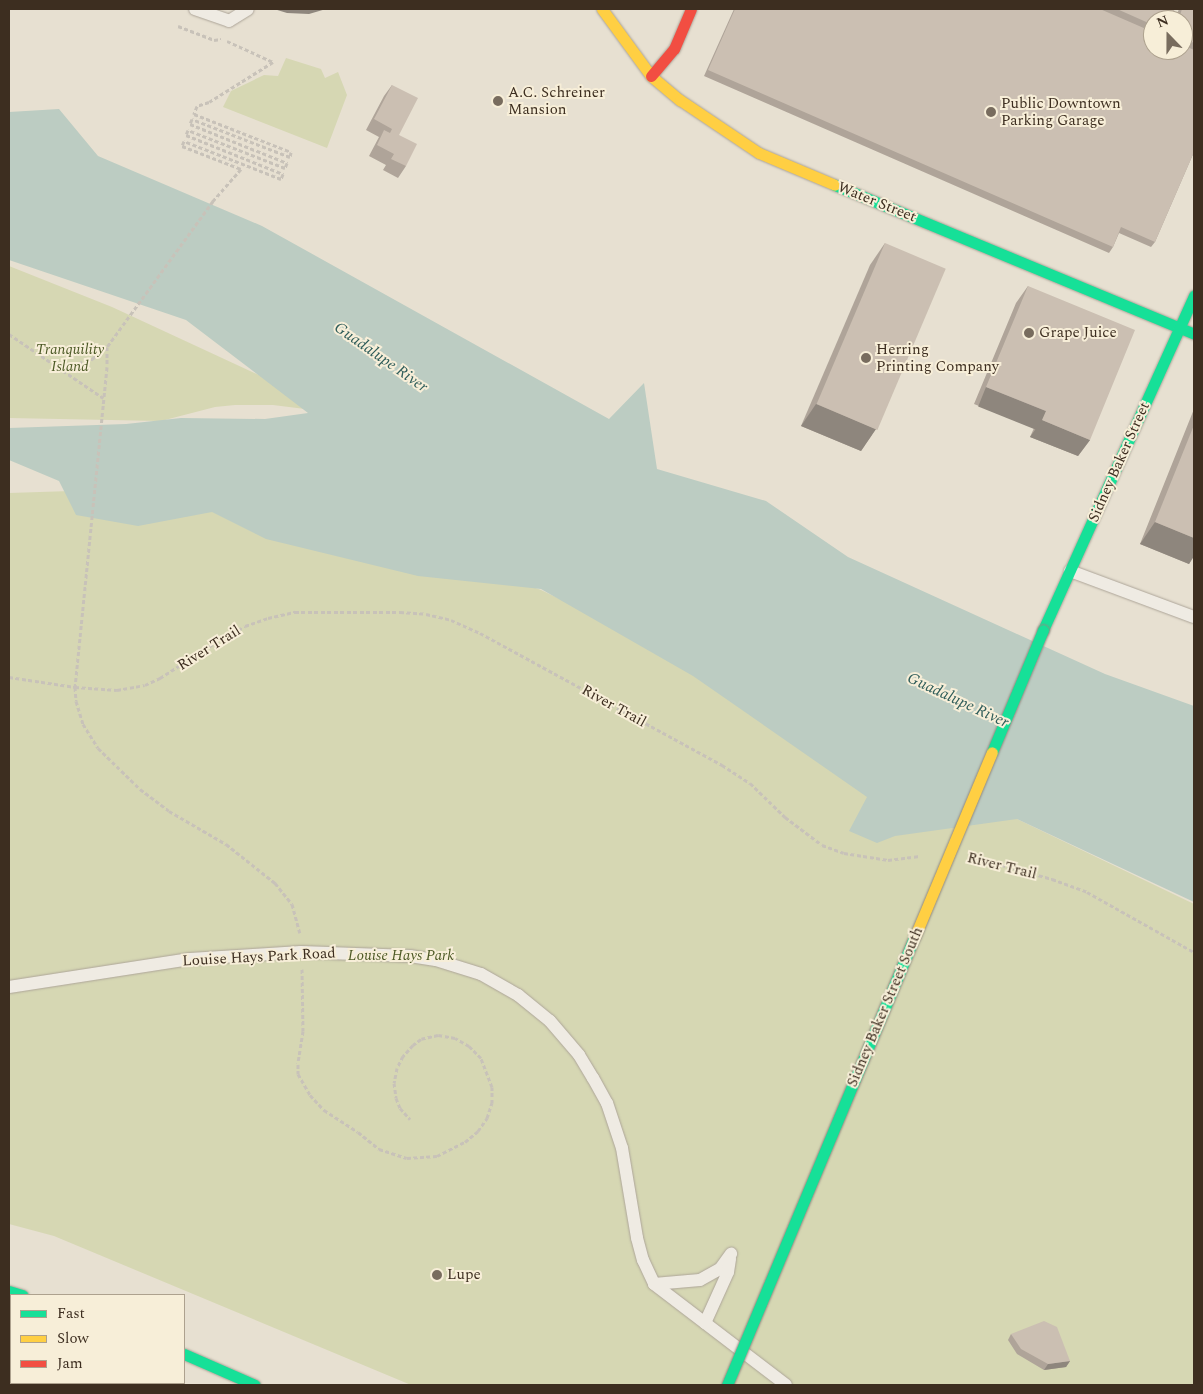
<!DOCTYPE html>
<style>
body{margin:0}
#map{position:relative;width:1203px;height:1394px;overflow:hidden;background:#e7e0d1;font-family:Spectral,serif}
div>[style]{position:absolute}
.green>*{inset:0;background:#d6d7b3}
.water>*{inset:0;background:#bcccc2}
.path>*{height:3px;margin-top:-1.5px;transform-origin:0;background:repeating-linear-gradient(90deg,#c8c2b9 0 4px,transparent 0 6.5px)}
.roads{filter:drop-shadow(0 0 1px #ada599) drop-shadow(0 0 1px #ada599)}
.lane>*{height:12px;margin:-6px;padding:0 6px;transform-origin:6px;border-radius:6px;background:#efebe3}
.fast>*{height:11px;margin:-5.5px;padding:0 5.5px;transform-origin:5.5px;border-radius:5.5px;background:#16e098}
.slow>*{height:11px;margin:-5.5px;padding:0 5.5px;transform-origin:5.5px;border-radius:5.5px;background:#ffcf43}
.jam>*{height:11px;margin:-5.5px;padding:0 5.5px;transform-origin:5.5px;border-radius:5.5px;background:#f24e42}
.bridges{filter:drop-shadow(0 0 1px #928b80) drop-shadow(0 0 1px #928b80)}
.fast-bridge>*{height:11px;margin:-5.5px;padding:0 5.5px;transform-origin:5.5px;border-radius:5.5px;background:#16e098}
.slow-bridge>*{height:11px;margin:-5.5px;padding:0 5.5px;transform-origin:5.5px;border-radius:5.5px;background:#ffcf43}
.wall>*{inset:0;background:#afa499}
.shaded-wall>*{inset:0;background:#8e867d;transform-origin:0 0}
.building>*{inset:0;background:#cbbfb2;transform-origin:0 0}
.dots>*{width:14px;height:14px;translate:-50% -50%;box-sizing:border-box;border:2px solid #f7eed8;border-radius:50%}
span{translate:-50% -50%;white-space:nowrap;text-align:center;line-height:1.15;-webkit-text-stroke:4px #f7eed8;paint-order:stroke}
.poi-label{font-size:15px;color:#3d2e20}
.left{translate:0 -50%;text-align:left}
.street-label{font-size:15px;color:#3d2e20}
.park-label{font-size:15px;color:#4d5a26;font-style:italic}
.water-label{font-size:16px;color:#2f5d5a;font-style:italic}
.frame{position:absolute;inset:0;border:10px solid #3d2e20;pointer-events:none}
.legend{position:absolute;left:10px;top:1294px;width:175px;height:90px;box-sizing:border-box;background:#f7eed8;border:1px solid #ada18e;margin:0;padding:6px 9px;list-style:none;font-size:15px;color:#3d2e20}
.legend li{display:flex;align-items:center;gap:10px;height:25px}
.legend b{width:25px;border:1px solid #ada18e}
.north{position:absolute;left:1143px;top:10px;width:50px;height:50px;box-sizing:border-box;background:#f7eed8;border:1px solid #ada18e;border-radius:50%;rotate:338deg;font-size:14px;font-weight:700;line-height:20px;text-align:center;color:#3d2e20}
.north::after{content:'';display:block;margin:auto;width:18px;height:22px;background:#786c5e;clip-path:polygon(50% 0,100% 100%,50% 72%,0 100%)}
</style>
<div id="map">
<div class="green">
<i style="clip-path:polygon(286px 58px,321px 69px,325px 78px,338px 72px,347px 95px,327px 148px,223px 107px,231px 91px,264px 75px,278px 76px)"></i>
<i style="clip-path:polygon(9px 266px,112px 307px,302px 395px,305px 409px,273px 405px,235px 405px,215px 407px,161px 421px,9px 418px)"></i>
<i style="clip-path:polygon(256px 485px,541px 590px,1194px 904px,1194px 1385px,411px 1385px,54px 1236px,9px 1224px,9px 493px)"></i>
</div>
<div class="water">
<i style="clip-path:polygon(59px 109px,98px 156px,262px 226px,609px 419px,644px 383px,657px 469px,766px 501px,848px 557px,1105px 674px,1194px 706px,1194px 902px,1017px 819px,895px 836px,877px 843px,849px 831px,867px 797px,693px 676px,541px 589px,418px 576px,266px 539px,212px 512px,138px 526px,76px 515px,59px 481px,9px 460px,9px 428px,126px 424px,181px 418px,265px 419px,308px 413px,186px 320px,9px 260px,9px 112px)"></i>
</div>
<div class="path">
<i style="left:178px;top:26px;width:39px;rotate:21deg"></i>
<i style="left:214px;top:40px;width:7px;rotate:-8deg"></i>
<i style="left:227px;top:41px;width:51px;rotate:24.5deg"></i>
<i style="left:273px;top:62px;width:75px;rotate:148deg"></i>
<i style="left:209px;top:102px;width:13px;rotate:162deg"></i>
<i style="left:197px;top:106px;width:9px;rotate:111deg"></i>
<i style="left:194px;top:114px;width:104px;rotate:21.4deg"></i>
<i style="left:291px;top:152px;width:5px;rotate:101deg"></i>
<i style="left:290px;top:157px;width:105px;rotate:-158.8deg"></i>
<i style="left:192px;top:119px;width:5px;rotate:112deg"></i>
<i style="left:190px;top:124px;width:105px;rotate:21.9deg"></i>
<i style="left:287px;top:163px;width:5px;rotate:112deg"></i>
<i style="left:285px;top:168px;width:104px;rotate:-158.6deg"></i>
<i style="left:188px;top:130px;width:5px;rotate:112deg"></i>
<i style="left:186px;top:135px;width:105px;rotate:21.9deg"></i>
<i style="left:283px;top:174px;width:5px;rotate:112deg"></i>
<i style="left:281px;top:179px;width:104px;rotate:-158.6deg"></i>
<i style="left:184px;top:141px;width:5px;rotate:112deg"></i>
<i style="left:182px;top:146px;width:63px;rotate:21.3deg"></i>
<i style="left:241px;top:169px;width:43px;rotate:131.2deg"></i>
<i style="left:213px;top:201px;width:180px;rotate:126deg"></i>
<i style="left:107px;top:347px;width:20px;rotate:90deg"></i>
<i style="left:107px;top:367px;width:322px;rotate:95.7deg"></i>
<i style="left:75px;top:687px;width:14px;rotate:86deg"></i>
<i style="left:76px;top:701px;width:24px;rotate:73deg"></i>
<i style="left:83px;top:724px;width:28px;rotate:58deg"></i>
<i style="left:98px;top:748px;width:59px;rotate:44.3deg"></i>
<i style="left:140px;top:789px;width:36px;rotate:37deg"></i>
<i style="left:169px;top:811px;width:66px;rotate:30.1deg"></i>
<i style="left:226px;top:844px;width:63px;rotate:38.5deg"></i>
<i style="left:275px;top:883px;width:27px;rotate:51deg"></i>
<i style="left:292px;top:904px;width:30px;rotate:75deg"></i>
<i style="left:9px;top:334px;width:114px;rotate:34.2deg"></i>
<i style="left:60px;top:369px;width:34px;rotate:-17deg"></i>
<i style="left:92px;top:359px;width:19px;rotate:-39deg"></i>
<i style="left:9px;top:677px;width:67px;rotate:8.6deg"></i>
<i style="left:75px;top:687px;width:42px;rotate:4.1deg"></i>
<i style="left:117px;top:690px;width:28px;rotate:-10deg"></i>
<i style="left:145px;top:685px;width:17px;rotate:-25deg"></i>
<i style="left:160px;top:678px;width:72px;rotate:-32.6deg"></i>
<i style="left:221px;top:639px;width:27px;rotate:-28deg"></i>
<i style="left:245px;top:626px;width:24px;rotate:-19deg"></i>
<i style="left:268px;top:618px;width:28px;rotate:-13deg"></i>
<i style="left:295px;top:612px;width:105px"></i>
<i style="left:400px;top:612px;width:26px;rotate:4deg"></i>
<i style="left:426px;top:614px;width:26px;rotate:13deg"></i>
<i style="left:451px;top:620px;width:32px;rotate:24deg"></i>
<i style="left:480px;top:633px;width:276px;rotate:28.6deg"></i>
<i style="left:722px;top:765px;width:33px;rotate:33deg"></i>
<i style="left:750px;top:783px;width:49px;rotate:44.2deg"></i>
<i style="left:785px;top:817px;width:46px;rotate:37.1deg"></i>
<i style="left:822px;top:845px;width:23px;rotate:20deg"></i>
<i style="left:844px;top:853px;width:45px;rotate:9deg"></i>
<i style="left:888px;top:860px;width:32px;rotate:-7deg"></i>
<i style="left:976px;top:858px;width:79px;rotate:15.4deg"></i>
<i style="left:1052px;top:879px;width:37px;rotate:20deg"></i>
<i style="left:1087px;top:892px;width:123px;rotate:29.3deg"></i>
<i style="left:302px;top:969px;width:62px;rotate:89.1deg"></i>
<i style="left:303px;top:1031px;width:33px;rotate:99deg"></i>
<i style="left:298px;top:1064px;width:10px;rotate:90deg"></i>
<i style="left:298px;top:1074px;width:24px;rotate:60deg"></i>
<i style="left:310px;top:1095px;width:21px;rotate:47deg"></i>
<i style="left:324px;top:1110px;width:40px;rotate:32.9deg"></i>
<i style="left:358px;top:1132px;width:27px;rotate:39deg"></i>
<i style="left:379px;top:1149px;width:29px;rotate:18deg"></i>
<i style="left:407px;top:1158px;width:30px;rotate:-4deg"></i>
<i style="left:437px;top:1156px;width:31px;rotate:-27deg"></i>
<i style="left:465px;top:1142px;width:17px;rotate:-40deg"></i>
<i style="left:478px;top:1131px;width:16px;rotate:-55deg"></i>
<i style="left:487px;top:1118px;width:16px;rotate:-72deg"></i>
<i style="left:492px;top:1103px;width:16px;rotate:-90deg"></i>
<i style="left:492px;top:1087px;width:31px;rotate:-111deg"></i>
<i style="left:481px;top:1058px;width:17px;rotate:-135deg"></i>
<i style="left:469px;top:1046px;width:16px;rotate:-150deg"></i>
<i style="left:455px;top:1038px;width:17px;rotate:-170deg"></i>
<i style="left:438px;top:1035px;width:17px;rotate:167deg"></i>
<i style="left:421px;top:1039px;width:10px;rotate:143deg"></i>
<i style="left:413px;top:1045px;width:15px;rotate:132deg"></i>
<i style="left:403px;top:1056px;width:13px;rotate:117deg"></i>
<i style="left:397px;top:1068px;width:15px;rotate:101deg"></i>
<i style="left:394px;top:1083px;width:15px;rotate:82deg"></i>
<i style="left:396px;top:1098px;width:11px;rotate:68deg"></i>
<i style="left:400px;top:1108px;width:15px;rotate:48deg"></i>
</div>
<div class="roads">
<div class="lane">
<i style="left:195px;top:9px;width:36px;rotate:19deg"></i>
<i style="left:229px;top:21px;width:22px;rotate:-32deg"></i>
<i style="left:1070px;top:571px;width:132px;rotate:20.4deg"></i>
<i style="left:9px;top:987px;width:183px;rotate:-8.8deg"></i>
<i style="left:190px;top:959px;width:111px;rotate:-3.6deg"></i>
<i style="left:301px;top:952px;width:109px;rotate:2.1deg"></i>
<i style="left:410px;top:956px;width:26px;rotate:9deg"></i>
<i style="left:436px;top:960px;width:47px;rotate:17.3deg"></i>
<i style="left:481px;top:974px;width:43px;rotate:29.6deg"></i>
<i style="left:518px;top:995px;width:41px;rotate:39.1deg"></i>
<i style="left:550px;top:1021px;width:45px;rotate:49.5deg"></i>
<i style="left:579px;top:1055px;width:27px;rotate:59deg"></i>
<i style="left:593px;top:1078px;width:29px;rotate:61deg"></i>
<i style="left:607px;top:1103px;width:47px;rotate:71.6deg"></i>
<i style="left:622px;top:1148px;width:91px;rotate:80.5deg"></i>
<i style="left:637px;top:1238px;width:23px;rotate:75deg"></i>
<i style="left:643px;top:1260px;width:26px;rotate:65deg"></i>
<i style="left:654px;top:1284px;width:166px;rotate:37.4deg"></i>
<i style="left:654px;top:1284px;width:46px;rotate:-5deg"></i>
<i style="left:700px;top:1280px;width:23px;rotate:-29deg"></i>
<i style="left:720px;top:1269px;width:19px;rotate:-54deg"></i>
<i style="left:705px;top:1323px;width:56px;rotate:-65.7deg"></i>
<i style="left:728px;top:1272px;width:13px;rotate:-81deg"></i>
</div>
<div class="fast">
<i style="left:835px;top:185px;width:389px;rotate:22.5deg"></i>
<i style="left:1043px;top:630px;width:367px;rotate:-65.7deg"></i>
<i style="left:9px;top:1291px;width:14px;rotate:17deg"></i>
<i style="left:184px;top:1354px;width:77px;rotate:23.6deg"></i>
</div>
<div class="slow">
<i style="left:602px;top:9px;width:83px;rotate:53.8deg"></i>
<i style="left:651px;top:76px;width:38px;rotate:40deg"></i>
<i style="left:680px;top:100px;width:95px;rotate:33.9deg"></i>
<i style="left:759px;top:153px;width:82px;rotate:22.8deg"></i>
</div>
<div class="jam">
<i style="left:651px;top:76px;width:35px;rotate:-50deg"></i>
<i style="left:674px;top:49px;width:43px;rotate:-67deg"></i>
</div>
</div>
<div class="bridges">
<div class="fast-bridge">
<i style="left:992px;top:752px;width:132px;rotate:-67.3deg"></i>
<i style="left:727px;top:1385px;width:487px;rotate:-67.3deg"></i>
</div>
<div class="slow-bridge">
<i style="left:915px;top:936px;width:199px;rotate:-67.3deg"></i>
</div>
</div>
<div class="wall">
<i style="clip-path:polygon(evenodd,734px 9px,1175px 9px,1173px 12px,1177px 14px,1179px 9px,1194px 9px,1194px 152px,1155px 242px,1151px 247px,1119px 233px,1113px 247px,1109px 253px,704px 76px,734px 9px,1153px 20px,1183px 20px,1183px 50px,1153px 50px,1153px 20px)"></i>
<i style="clip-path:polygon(392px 85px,399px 135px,406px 166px,398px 178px,383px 170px,386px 165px,369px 156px,379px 137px,366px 130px,384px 96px)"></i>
<i style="clip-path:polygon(885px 243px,876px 429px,861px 451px,801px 426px,870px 265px)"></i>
<i style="clip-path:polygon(1028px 286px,1090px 440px,1078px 456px,1030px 437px,1034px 428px,974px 404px,1016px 303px)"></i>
<i style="clip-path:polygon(1194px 409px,1194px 556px,1189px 564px,1140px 544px)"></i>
<i style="clip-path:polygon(1011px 1334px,1070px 1361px,1066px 1367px,1044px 1370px,1017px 1354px,1008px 1340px)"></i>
</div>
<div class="shaded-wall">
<i style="clip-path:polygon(274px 9px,326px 9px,309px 14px,287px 13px)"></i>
<i style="left:986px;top:387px;width:65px;height:21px;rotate:22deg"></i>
<i style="clip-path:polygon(816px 404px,876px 429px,861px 451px,801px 426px)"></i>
<i style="clip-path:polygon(1042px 420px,1090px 440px,1078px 456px,1030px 437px)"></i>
<i style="clip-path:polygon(1155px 522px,1194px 538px,1194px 556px,1189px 564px,1140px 544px)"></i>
<i style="clip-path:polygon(1070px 1361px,1066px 1367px,1044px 1370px,1048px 1364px)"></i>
</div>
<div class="building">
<i style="clip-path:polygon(735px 9px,1100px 9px,1153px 32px,1153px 50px,1183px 50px,1183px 45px,1194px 50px,1194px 152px,1155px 242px,1121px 227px,1113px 247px,708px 70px)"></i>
<i style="clip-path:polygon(1117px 9px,1175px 9px,1173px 12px,1180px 15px,1182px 9px,1194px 9px,1194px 43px,1183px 38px,1183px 20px,1153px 20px,1153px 25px)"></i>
<i style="clip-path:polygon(392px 85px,418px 98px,399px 135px,417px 144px,406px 166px,391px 159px,394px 154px,377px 145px,384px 130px,390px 133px,392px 129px,374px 119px)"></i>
<i style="left:885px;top:243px;width:66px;height:175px;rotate:23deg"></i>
<i style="clip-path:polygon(1028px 286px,1135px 330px,1090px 440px,1042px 420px,1046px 411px,986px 387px)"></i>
<i style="clip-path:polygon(1194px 425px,1194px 538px,1155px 522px)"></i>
<i style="clip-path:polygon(1044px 1321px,1057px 1327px,1070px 1361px,1048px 1364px,1021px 1349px,1011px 1334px)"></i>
</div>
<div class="dots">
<i style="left:498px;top:101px;background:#786c5e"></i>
<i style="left:991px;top:112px;background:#786c5e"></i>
<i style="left:1029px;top:333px;background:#786c5e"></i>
<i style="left:866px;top:358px;background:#786c5e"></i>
<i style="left:437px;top:1275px;background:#786c5e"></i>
</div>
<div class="poi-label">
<span class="left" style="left:508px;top:101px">A.C. Schreiner<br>Mansion</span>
<span class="left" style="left:1001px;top:112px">Public Downtown<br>Parking Garage</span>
<span class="left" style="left:1039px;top:333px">Grape Juice</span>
<span class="left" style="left:876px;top:358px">Herring<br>Printing Company</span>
<span class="left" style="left:447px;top:1275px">Lupe</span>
</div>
<div class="street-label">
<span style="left:877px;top:202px;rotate:22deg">Water Street</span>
<span style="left:1119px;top:462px;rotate:-66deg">Sidney Baker Street</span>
<span style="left:209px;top:648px;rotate:-32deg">River Trail</span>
<span style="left:614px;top:706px;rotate:29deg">River Trail</span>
<span style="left:1002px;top:866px;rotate:14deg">River Trail</span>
<span style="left:259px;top:957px;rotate:-3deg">Louise Hays Park Road</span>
<span style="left:885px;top:1007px;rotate:-67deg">Sidney Baker Street South</span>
</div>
<div class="park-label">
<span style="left:70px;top:358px">Tranquility<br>Island</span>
<span style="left:401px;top:956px">Louise Hays Park</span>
</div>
<div class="water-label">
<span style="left:381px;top:357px;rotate:35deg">Guadalupe River</span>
<span style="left:958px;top:700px;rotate:25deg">Guadalupe River</span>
</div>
<div class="frame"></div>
<ul class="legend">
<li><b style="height:6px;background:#16e098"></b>Fast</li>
<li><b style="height:6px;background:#ffcf43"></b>Slow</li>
<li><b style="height:6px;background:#f24e42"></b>Jam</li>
</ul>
<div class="north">N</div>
</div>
